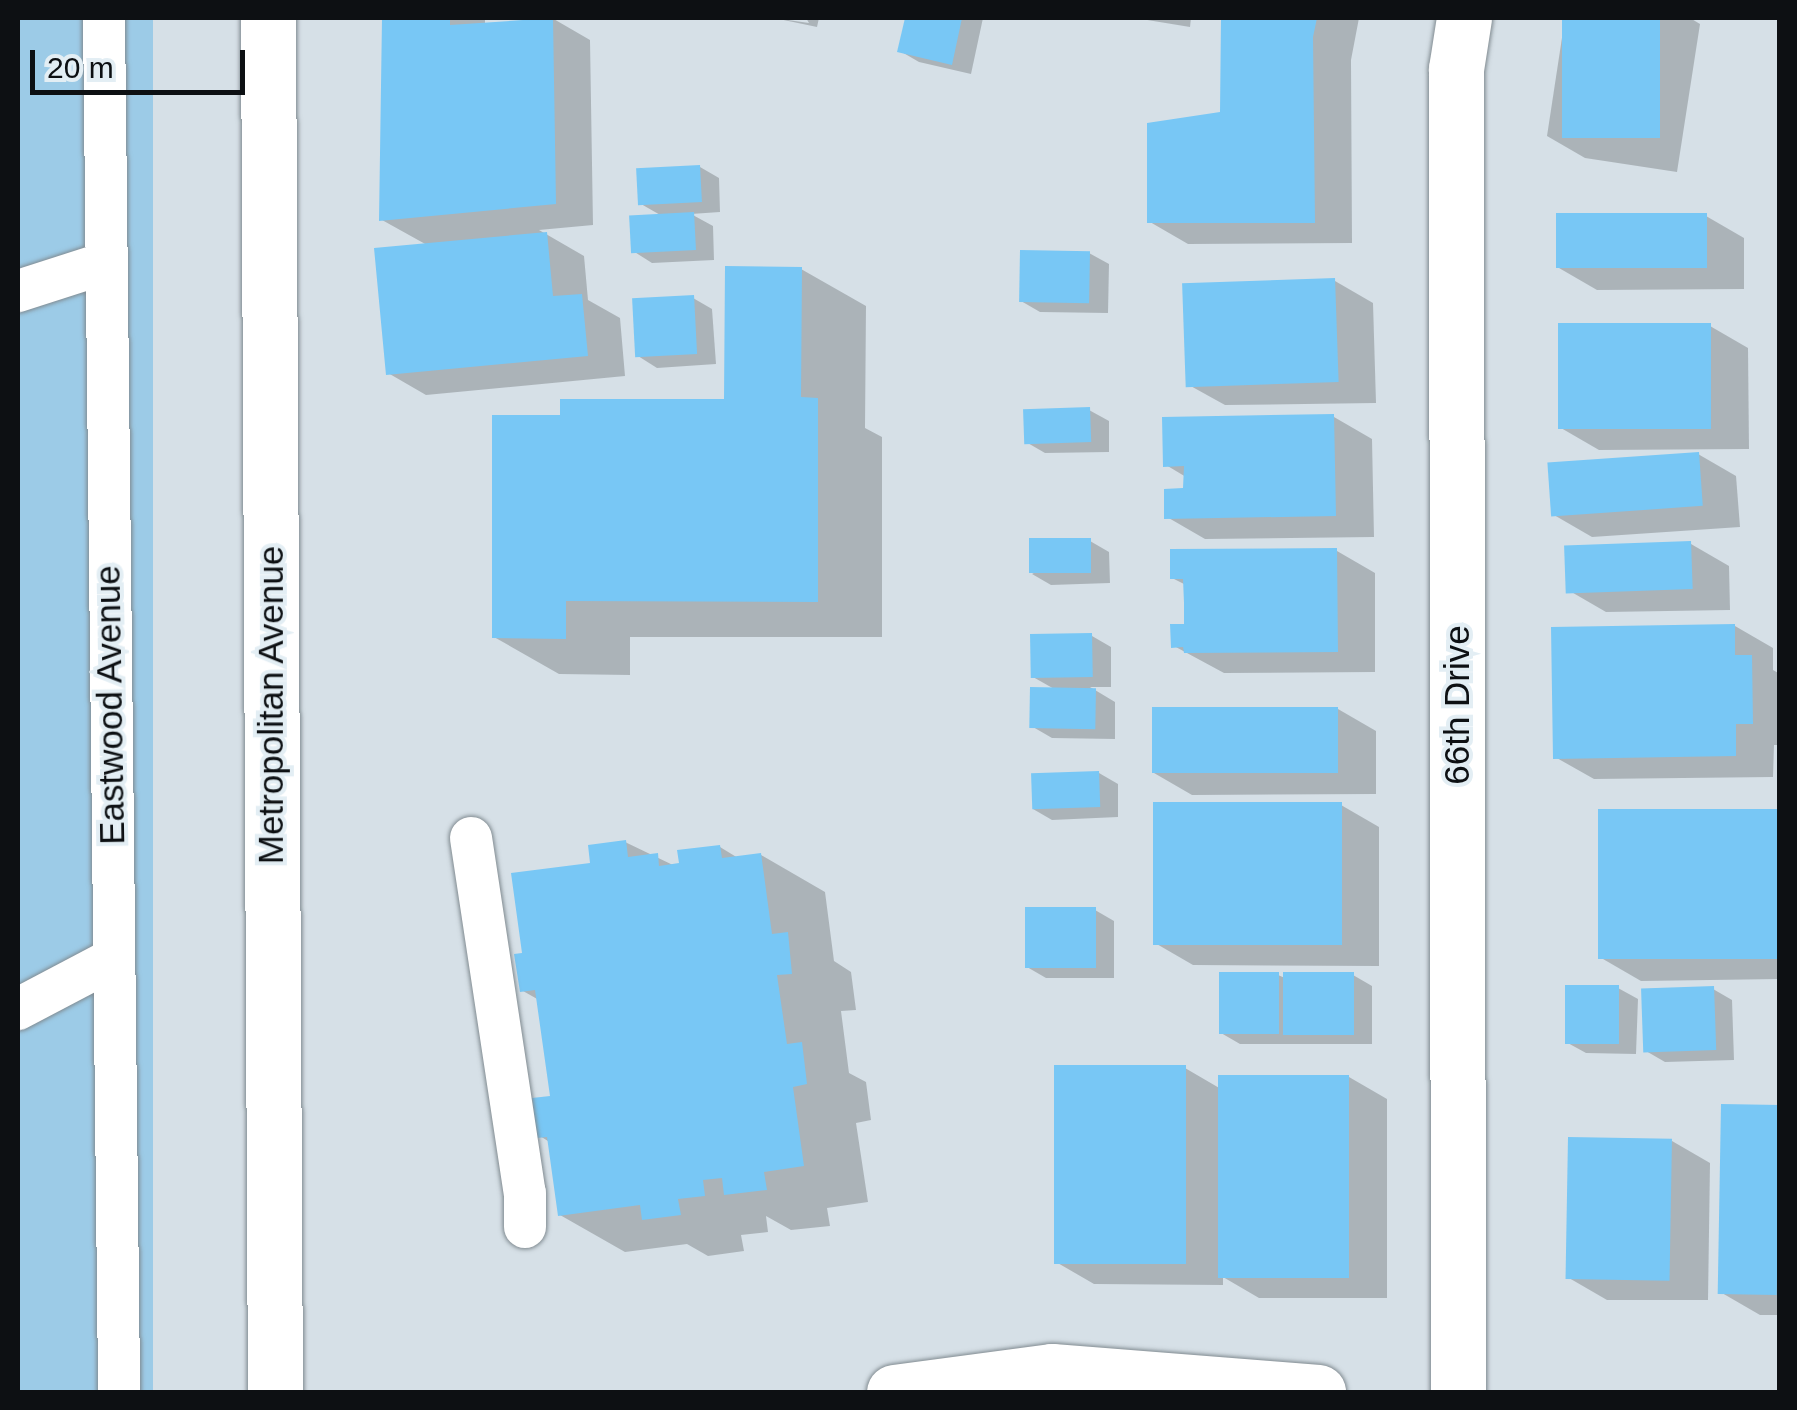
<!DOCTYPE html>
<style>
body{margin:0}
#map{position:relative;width:1797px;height:1410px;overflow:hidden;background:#d6e0e7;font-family:Arial,sans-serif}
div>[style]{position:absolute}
.green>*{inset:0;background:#9ccbe7;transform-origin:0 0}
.shadow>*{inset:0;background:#0003}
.building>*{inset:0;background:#78c7f5;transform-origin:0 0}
.roads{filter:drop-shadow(0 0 2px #818b91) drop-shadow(0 0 2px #818b91)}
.service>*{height:42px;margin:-21px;padding:0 21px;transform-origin:21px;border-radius:21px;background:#fff}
.minor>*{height:55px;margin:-27.5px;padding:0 27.5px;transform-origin:27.5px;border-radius:27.5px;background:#fff}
.secondary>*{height:55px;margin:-27.5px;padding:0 27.5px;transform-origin:27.5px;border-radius:27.5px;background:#fff}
span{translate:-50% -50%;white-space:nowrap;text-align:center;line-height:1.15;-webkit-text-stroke:8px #e3eef4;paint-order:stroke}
.street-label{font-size:35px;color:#0d1013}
.frame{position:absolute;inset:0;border:20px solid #0d1013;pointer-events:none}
.scale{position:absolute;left:30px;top:50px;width:215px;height:45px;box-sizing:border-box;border:5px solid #0d1013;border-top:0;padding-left:12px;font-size:30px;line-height:35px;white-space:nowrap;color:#0d1013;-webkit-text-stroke:8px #e3eef4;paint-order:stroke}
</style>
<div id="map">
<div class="green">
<i style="left:18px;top:18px;width:135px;height:1374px"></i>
</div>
<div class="shadow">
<i style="clip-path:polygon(384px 18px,485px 18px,485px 24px,552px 18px,590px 40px,593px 225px,539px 230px,584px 256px,588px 300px,620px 318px,625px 376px,426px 395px,388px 373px,427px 245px,382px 220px)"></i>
<i style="clip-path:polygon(774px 18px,809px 23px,806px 18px,819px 18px,817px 27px)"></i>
<i style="clip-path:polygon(907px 18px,983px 18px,971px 74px,919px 62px,900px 51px)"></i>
<i style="clip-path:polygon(1135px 18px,1191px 18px,1190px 27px)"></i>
<i style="clip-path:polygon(1224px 18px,1359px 18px,1351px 60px,1352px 243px,1188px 244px,1150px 222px,1223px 114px)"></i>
<i style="clip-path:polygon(1565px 18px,1690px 18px,1700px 24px,1677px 172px,1585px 158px,1547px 136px)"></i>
<i style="clip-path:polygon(700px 167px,719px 178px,720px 212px,691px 214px,713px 226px,714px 260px,652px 263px,633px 251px,662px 216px,641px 204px)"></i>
<i style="clip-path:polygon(1706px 216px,1744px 238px,1744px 289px,1597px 290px,1559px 268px)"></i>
<i style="clip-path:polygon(1089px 253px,1109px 264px,1108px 313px,1040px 312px,1021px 301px)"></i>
<i style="clip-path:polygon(801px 269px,866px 306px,865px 428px,882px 437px,882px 637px,630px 637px,630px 675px,559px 674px,494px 637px,563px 418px,727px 401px)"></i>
<i style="clip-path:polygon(1335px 281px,1373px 303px,1376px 403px,1225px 405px,1187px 384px)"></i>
<i style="clip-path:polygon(693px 298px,712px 309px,716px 364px,657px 368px,638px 356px)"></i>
<i style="clip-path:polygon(1710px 326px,1748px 348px,1749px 449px,1599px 450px,1561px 428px)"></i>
<i style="clip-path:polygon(1089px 410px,1109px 421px,1109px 452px,1045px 453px,1026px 442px)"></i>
<i style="clip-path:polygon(1334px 417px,1372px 439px,1374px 537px,1205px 539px,1167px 517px,1186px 491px,1186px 477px,1166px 465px)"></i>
<i style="clip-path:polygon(1698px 454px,1736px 476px,1740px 527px,1592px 537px,1554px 515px)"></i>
<i style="clip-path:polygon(1090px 541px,1109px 552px,1110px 583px,1051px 585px,1032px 574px)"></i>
<i style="clip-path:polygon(1691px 544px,1729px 566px,1730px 610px,1606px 612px,1568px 590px)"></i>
<i style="clip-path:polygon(1337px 551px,1375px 573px,1375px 672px,1224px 673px,1174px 646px,1186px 626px,1186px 585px,1172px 578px)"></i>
<i style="clip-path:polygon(1735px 626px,1773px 648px,1773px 670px,1780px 674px,1780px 745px,1774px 745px,1773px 777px,1594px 779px,1555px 757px)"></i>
<i style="clip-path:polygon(1092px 636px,1111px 647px,1111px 687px,1090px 687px,1115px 702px,1115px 739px,1052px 738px,1033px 727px,1056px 690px,1033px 677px)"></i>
<i style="clip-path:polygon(1338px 709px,1376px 731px,1376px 794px,1192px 795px,1154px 773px)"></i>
<i style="clip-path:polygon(1099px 773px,1118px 784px,1118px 817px,1052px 820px,1033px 809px)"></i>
<i style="clip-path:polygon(1341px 805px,1379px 827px,1379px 966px,1193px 965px,1155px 943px)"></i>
<i style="clip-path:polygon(1778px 812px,1780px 979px,1641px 981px,1603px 959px)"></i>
<i style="clip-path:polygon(625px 842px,675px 866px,720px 847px,738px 858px,761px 855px,825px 892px,834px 961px,851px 972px,856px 1010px,841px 1011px,849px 1073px,866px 1082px,871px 1120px,856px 1123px,868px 1202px,827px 1208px,830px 1226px,791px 1230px,766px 1216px,768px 1232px,741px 1235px,744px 1251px,708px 1256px,687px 1244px,625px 1252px,560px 1215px,551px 1143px,540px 1136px,553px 1098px,539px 1000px,523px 991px,524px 955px,593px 865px)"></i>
<i style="clip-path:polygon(1095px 910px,1114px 921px,1114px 978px,1046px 978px,1027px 967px)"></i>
<i style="clip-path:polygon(1278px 975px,1285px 978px,1353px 975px,1372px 986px,1372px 1044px,1240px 1044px,1221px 1033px)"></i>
<i style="clip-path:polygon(1618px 988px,1638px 999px,1636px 1054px,1586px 1053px,1566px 1042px)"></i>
<i style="clip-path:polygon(1713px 989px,1732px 1000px,1734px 1060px,1665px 1062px,1646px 1051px)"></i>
<i style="clip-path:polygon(1185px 1068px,1221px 1089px,1349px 1077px,1387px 1099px,1387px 1298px,1259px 1298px,1223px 1277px,1223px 1285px,1094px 1284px,1056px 1262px)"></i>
<i style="clip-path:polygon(1780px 1107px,1780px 1315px,1760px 1315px,1722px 1293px)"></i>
<i style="clip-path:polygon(1672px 1141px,1710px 1163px,1708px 1300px,1607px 1300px,1569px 1278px)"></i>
</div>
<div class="building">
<i style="clip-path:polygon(382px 18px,450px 18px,450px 25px,553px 18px,556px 204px,379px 221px)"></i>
<i style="clip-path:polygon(905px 18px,962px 18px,952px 65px,897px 52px)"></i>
<i style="clip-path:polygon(1221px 18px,1317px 18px,1313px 37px,1315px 223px,1147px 223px,1147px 123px,1220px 112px)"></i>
<i style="left:1562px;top:18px;width:98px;height:120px"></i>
<i style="left:700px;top:165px;width:37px;height:64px;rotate:87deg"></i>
<i style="left:694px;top:212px;width:38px;height:65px;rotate:87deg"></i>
<i style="left:1707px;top:213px;width:55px;height:151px;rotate:90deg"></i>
<i style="clip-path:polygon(547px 232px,553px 296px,582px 294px,588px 356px,386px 375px,374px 248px)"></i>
<i style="left:1020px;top:250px;width:70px;height:52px;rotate:1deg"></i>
<i style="clip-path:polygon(725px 266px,802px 267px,801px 397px,818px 398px,818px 602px,566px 601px,566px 639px,492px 638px,492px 415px,560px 415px,560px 399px,724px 399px)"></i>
<i style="left:1335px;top:278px;width:104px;height:153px;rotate:88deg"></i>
<i style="left:694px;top:295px;width:59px;height:62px;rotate:87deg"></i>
<i style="left:1711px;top:323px;width:106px;height:153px;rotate:90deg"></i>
<i style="left:1090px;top:407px;width:35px;height:67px;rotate:88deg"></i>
<i style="clip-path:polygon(1334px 414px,1336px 516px,1164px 519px,1164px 489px,1183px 488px,1184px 466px,1163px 467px,1162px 417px)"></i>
<i style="left:1699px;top:452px;width:54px;height:152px;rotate:86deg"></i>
<i style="left:1091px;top:538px;width:35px;height:62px;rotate:90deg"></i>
<i style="left:1691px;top:541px;width:48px;height:127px;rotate:88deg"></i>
<i style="clip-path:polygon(1337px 548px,1338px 652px,1184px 653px,1183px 647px,1171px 648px,1170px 624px,1184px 624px,1184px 603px,1183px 579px,1170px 579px,1170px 549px)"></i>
<i style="clip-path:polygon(1735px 624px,1735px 655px,1752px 655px,1753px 724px,1736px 724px,1736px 756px,1553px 759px,1551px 627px)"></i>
<i style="left:1092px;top:633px;width:44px;height:62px;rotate:89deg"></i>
<i style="left:1030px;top:687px;width:66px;height:41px;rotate:1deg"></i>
<i style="left:1338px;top:707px;width:66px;height:186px;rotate:90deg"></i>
<i style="left:1099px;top:771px;width:36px;height:68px;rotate:88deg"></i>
<i style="left:1153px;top:802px;width:189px;height:143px"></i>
<i style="left:1779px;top:809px;width:150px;height:181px;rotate:90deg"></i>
<i style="clip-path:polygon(626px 840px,628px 857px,658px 853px,659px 866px,679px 863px,677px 850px,720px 845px,722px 858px,761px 853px,772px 934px,788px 932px,792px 974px,777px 975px,787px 1044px,802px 1042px,807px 1084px,793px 1087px,804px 1166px,764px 1172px,767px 1190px,724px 1195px,722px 1178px,703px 1180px,705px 1196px,678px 1199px,681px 1215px,642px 1220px,640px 1205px,558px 1216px,547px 1137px,537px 1138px,532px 1098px,550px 1096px,535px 990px,520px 992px,514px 954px,522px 953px,511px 873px,590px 863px,588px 845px)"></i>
<i style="left:1025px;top:907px;width:71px;height:61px"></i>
<i style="left:1219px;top:972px;width:60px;height:62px"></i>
<i style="left:1283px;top:972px;width:71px;height:63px"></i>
<i style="left:1565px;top:985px;width:54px;height:59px"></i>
<i style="left:1714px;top:986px;width:64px;height:73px;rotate:88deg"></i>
<i style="left:1054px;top:1065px;width:132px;height:199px"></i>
<i style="left:1218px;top:1075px;width:131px;height:203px"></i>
<i style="left:1721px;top:1104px;width:59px;height:190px;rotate:1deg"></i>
<i style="left:1568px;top:1137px;width:104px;height:142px;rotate:1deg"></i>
</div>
<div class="roads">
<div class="service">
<i style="left:104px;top:18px;width:1374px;rotate:89.37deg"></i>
<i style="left:18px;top:291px;width:91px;rotate:-17.8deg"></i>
<i style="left:471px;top:838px;width:359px;rotate:81.4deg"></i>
<i style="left:525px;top:1193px;width:34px;rotate:90deg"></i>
<i style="left:18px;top:1009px;width:107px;rotate:-27.8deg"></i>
</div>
<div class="minor">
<i style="left:894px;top:1392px;width:159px;rotate:-7.6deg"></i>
<i style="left:1052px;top:1371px;width:267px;rotate:4.5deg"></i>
<i style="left:1458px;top:1392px;width:1323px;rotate:-90.09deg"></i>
<i style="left:1456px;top:69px;width:52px;rotate:-81.1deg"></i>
</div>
<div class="secondary">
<i style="left:268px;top:18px;width:1374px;rotate:89.71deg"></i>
</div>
</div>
<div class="street-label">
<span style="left:110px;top:705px;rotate:-91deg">Eastwood Avenue</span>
<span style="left:271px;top:705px;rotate:-90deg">Metropolitan Avenue</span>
<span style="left:1457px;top:705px;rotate:-90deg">66th Drive</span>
</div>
<div class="frame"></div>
<div class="scale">20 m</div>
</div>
